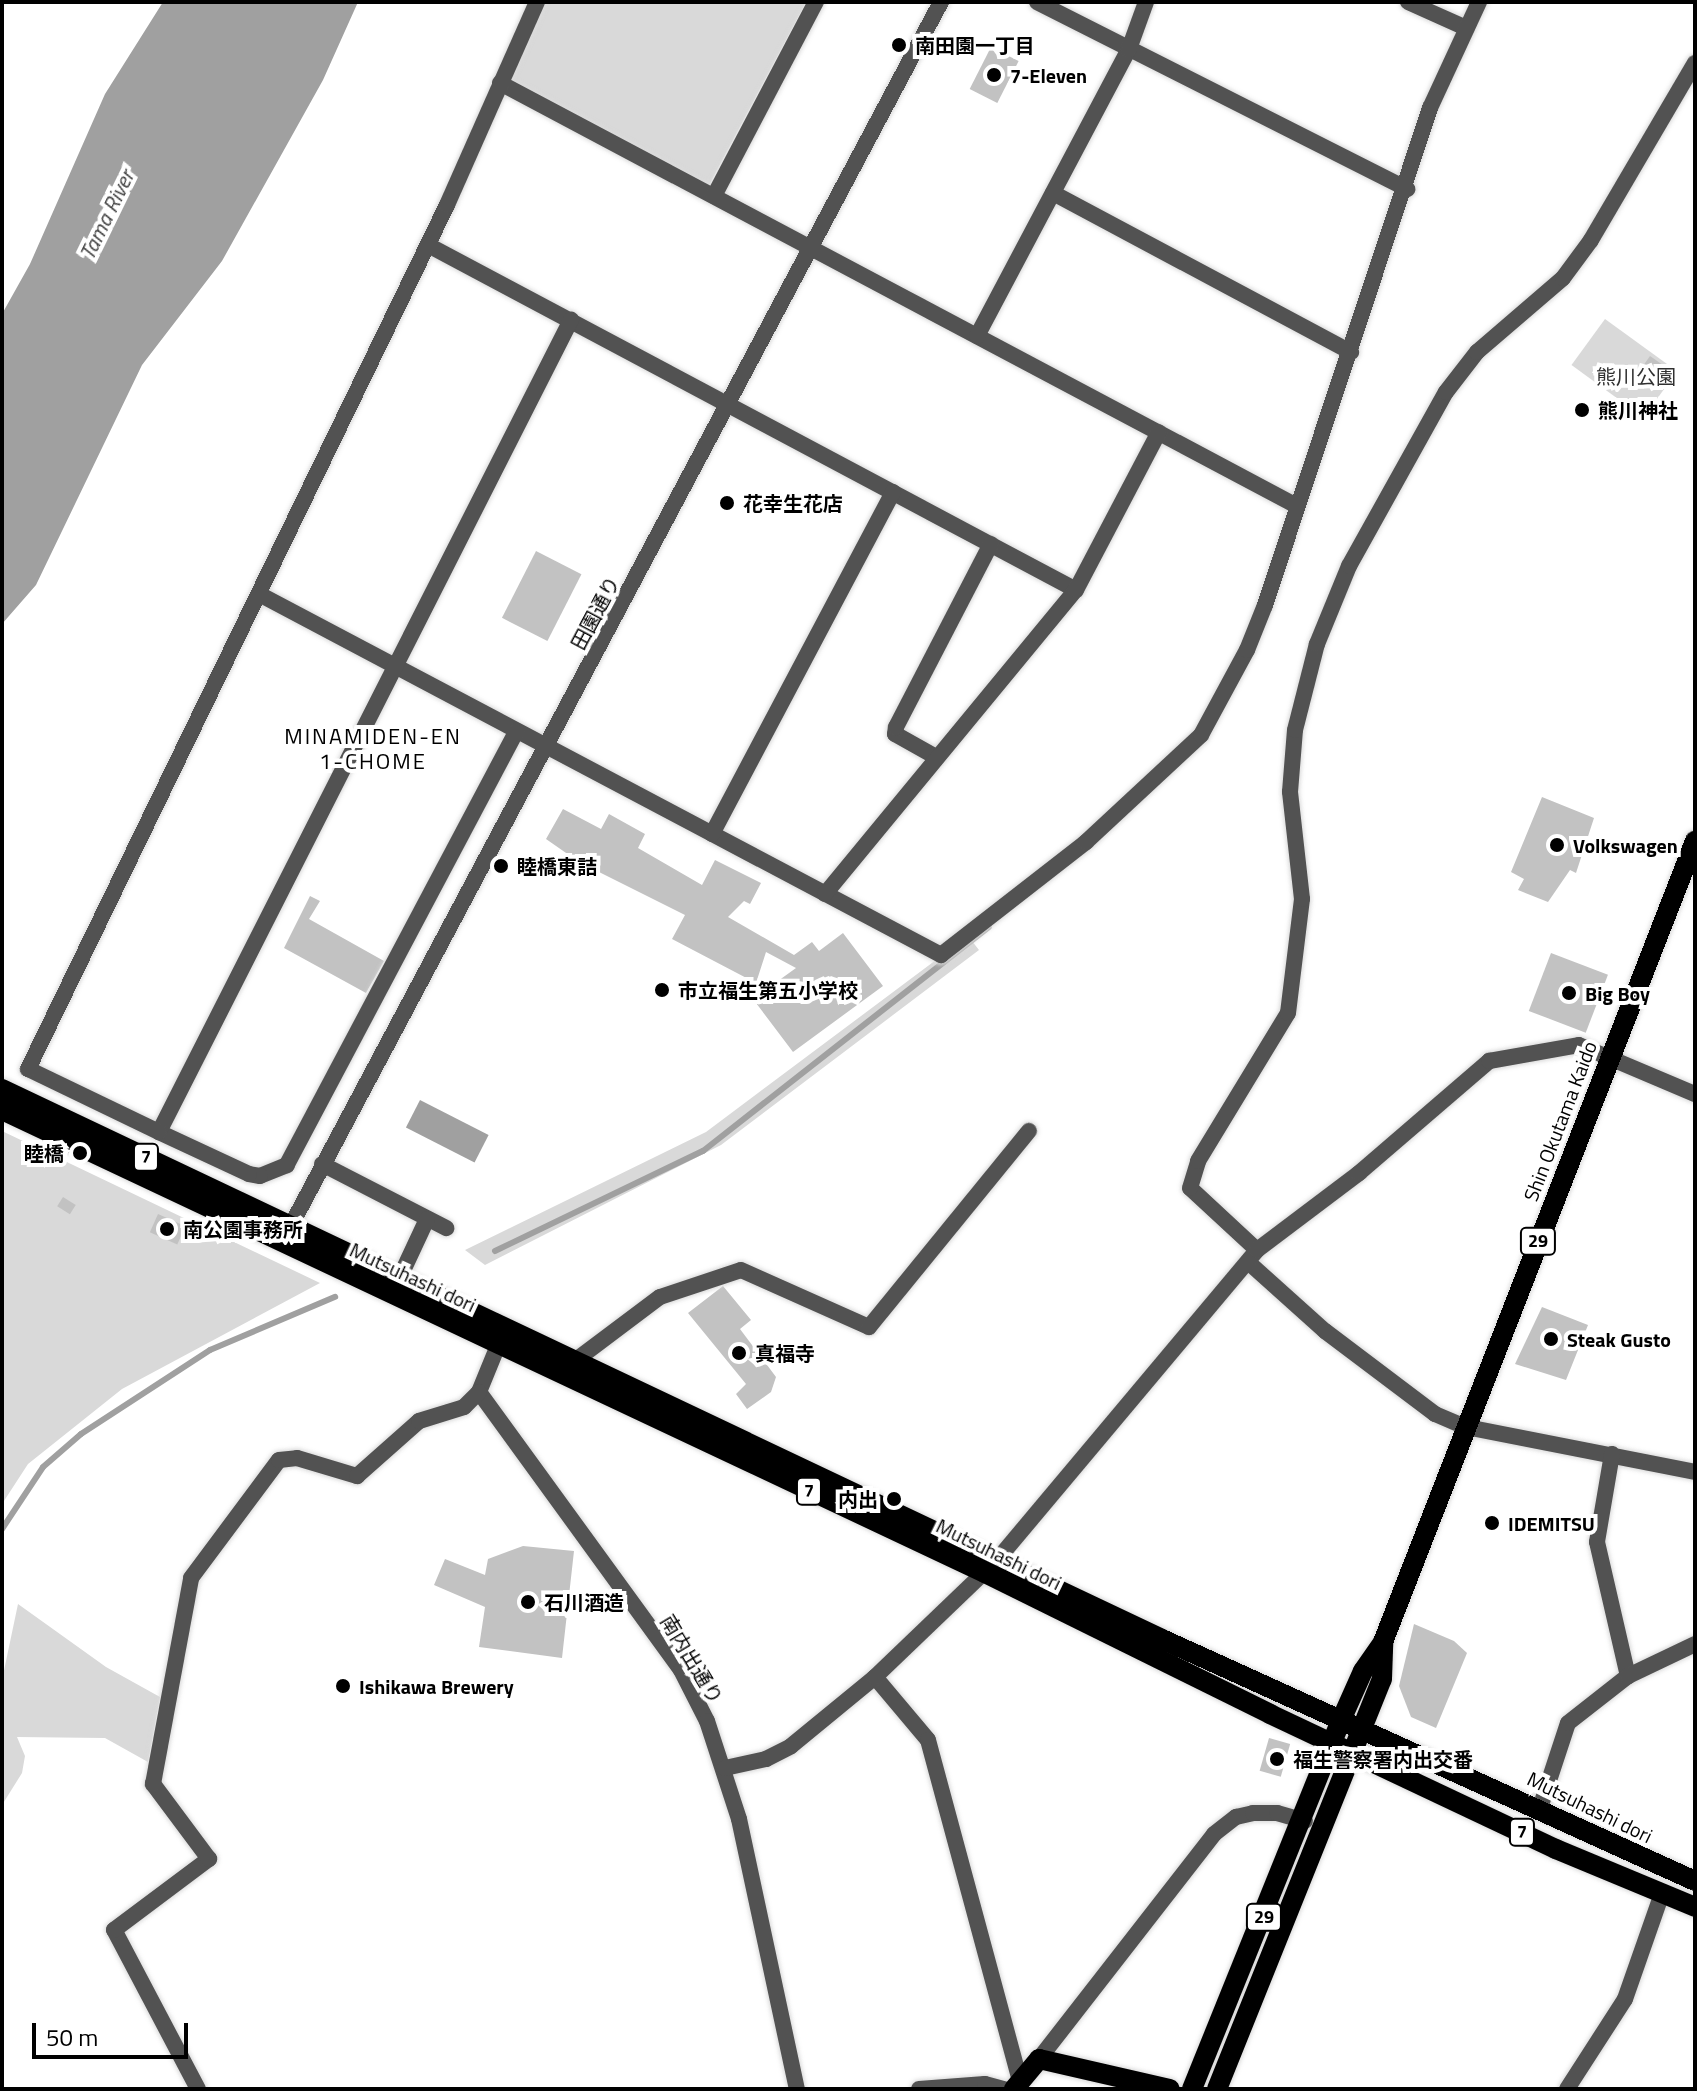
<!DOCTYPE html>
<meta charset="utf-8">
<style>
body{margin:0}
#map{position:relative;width:1697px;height:2091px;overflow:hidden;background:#fff;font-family:"Titillium Web","Noto Sans JP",sans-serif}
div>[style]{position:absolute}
.green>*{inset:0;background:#d9d9d9;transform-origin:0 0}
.water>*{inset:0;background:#a0a0a0;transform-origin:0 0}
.stream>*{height:6px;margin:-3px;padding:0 3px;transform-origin:3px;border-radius:3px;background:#a0a0a0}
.building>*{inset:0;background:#c2c2c2;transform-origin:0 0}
.roads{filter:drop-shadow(0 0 2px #dbdbdb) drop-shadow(0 0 2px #dbdbdb)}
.minor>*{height:16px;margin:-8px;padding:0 8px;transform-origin:8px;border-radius:8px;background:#525252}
.tertiary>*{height:16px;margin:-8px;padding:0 8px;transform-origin:8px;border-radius:8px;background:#525252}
.primary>*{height:20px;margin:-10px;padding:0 10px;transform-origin:10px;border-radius:10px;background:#000}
.dots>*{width:22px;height:22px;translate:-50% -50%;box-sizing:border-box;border:4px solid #fff;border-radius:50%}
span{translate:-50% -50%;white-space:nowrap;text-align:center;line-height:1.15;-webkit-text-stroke:8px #fff;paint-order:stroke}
.shield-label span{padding:2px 6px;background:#fff;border:2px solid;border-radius:6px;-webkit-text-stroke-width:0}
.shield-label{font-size:18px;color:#000;font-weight:700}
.poi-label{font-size:20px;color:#000;font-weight:700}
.left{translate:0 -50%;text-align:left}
.right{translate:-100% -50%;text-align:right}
.park-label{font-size:20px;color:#303030}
.street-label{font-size:20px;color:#000}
.water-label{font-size:22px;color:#414141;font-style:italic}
.neighbourhood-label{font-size:22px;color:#000;letter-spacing:2px}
.frame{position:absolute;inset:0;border:4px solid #000;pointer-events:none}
.scale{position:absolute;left:32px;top:2023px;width:156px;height:36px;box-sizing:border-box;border:4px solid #000;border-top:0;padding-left:10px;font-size:24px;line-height:28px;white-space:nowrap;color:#000;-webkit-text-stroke:6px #fff;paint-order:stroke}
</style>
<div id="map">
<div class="green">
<i style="clip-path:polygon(541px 2px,806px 2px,707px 189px,506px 82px)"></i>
<i style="left:1605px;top:319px;width:89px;height:57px;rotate:36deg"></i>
<i style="clip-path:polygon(968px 936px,979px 950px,721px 1145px,485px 1265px,465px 1250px,706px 1132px)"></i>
<i style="clip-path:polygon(2px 1131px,320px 1283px,122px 1389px,28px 1464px,2px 1504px)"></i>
<i style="clip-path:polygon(18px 1604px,106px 1667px,160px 1697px,148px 1762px,105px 1738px,17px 1737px,25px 1756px,22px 1773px,2px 1805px,2px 1680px)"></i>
</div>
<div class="water">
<i style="clip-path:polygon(163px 2px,358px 2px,323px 80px,222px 261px,142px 365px,36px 585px,2px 624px,2px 314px,30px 264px,105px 94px)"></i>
<i style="left:420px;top:1100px;width:77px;height:31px;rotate:27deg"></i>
</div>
<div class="stream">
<i style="left:495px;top:1251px;width:231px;rotate:-25.7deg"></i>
<i style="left:703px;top:1151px;width:363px;rotate:-38.1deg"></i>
<i style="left:2px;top:1529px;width:74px;rotate:-56.5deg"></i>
<i style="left:43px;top:1467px;width:50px;rotate:-41deg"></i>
<i style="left:81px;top:1434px;width:154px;rotate:-33.1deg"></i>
<i style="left:210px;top:1350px;width:136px;rotate:-23deg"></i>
</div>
<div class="building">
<i style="left:991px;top:47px;width:31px;height:47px;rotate:27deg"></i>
<i style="left:1650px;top:356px;width:21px;height:14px;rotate:35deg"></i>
<i style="left:536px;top:551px;width:51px;height:75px;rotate:27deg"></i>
<i style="clip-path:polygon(1542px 797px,1594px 818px,1576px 873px,1570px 870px,1548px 902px,1518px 890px,1524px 879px,1511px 872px)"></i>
<i style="clip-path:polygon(563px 809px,601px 829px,609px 814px,645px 834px,638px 848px,702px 885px,715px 860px,761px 883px,750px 904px,744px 901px,728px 917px,794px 955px,812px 942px,819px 951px,843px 933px,883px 986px,793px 1052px,753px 999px,796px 968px,766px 952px,756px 983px,672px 939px,685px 915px,579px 862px,546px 839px)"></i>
<i style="clip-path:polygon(310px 896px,320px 901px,309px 919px,384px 961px,366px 993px,284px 948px)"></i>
<i style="left:1551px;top:953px;width:61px;height:62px;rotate:21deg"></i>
<i style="left:63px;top:1197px;width:15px;height:11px;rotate:32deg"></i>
<i style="left:158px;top:1214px;width:30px;height:20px;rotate:24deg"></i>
<i style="clip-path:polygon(723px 1286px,751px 1320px,740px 1329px,776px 1377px,771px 1392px,747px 1409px,736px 1394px,746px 1384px,688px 1313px)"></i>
<i style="clip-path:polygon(1542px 1307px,1588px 1325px,1566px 1380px,1515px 1364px)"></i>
<i style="clip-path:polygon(523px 1546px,574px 1551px,562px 1658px,479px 1647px,485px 1607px,434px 1585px,445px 1559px,485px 1575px,488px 1559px)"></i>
<i style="clip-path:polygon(1414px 1624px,1454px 1641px,1467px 1653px,1436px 1728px,1411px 1717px,1399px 1686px)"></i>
<i style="left:1269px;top:1738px;width:22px;height:34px;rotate:16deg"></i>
</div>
<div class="roads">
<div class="minor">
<i style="left:1037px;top:2px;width:415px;rotate:26.8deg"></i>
<i style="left:1408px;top:2px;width:64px;rotate:24.1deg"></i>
<i style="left:500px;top:83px;width:900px;rotate:27.96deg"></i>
<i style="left:1053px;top:193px;width:338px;rotate:28.1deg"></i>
<i style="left:714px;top:196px;width:219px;rotate:-62.3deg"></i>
<i style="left:428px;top:245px;width:734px;rotate:28.03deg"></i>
<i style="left:977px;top:336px;width:325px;rotate:-62.1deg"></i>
<i style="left:1129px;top:49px;width:50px;rotate:-70.1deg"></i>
<i style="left:259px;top:594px;width:772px;rotate:27.89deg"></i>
<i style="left:941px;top:955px;width:184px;rotate:-37.9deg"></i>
<i style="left:1086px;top:842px;width:157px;rotate:-42.9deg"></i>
<i style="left:1201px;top:735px;width:97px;rotate:-61.6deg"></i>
<i style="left:1247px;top:650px;width:48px;rotate:-68.2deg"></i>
<i style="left:1265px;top:605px;width:524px;rotate:-71.63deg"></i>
<i style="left:1430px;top:108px;width:117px;rotate:-65.2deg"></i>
<i style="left:516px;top:732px;width:490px;rotate:117.9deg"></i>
<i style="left:287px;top:1165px;width:29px;rotate:158deg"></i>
<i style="left:260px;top:1176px;width:11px;rotate:-170deg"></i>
<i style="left:249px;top:1174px;width:99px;rotate:-155deg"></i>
<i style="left:159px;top:1132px;width:911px;rotate:-63.1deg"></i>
<i style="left:936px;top:757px;width:47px;rotate:-150.7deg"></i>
<i style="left:895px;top:734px;width:7px;rotate:-82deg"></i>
<i style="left:896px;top:727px;width:206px;rotate:-62.6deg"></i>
<i style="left:712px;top:834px;width:387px;rotate:-62.1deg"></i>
<i style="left:825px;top:894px;width:394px;rotate:-50.5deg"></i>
<i style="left:1076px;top:590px;width:178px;rotate:-62.3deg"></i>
<i style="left:159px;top:1132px;width:145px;rotate:-154.3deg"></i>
<i style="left:28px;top:1069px;width:960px;rotate:-64.13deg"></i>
<i style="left:447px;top:205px;width:222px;rotate:-66.1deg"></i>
<i style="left:322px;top:1164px;width:140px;rotate:27.3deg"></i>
<i style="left:1257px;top:1250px;width:91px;rotate:-137.2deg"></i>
<i style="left:1190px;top:1188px;width:28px;rotate:-73deg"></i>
<i style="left:1198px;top:1161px;width:173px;rotate:-58.7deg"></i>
<i style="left:1288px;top:1013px;width:115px;rotate:-83deg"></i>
<i style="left:1302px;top:899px;width:108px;rotate:-96.4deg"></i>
<i style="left:1290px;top:792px;width:62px;rotate:-85.4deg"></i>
<i style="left:1295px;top:730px;width:89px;rotate:-75.7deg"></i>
<i style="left:1317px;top:644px;width:84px;rotate:-67.7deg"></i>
<i style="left:1349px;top:566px;width:199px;rotate:-60.9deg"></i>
<i style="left:1446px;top:392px;width:51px;rotate:-52.2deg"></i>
<i style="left:1477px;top:352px;width:113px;rotate:-40.7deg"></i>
<i style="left:1563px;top:278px;width:47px;rotate:-53.6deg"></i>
<i style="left:1591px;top:240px;width:205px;rotate:-59.6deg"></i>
<i style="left:1248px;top:1262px;width:103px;rotate:41.9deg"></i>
<i style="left:1325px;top:1331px;width:138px;rotate:37deg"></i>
<i style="left:1435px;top:1414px;width:34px;rotate:23deg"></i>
<i style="left:1466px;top:1427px;width:233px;rotate:11.1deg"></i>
<i style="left:400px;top:1277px;width:64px;rotate:-65deg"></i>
<i style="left:499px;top:1343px;width:53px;rotate:112.2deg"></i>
<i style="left:479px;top:1392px;width:344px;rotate:54deg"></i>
<i style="left:681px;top:1670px;width:57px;rotate:63deg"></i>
<i style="left:707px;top:1721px;width:103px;rotate:71.9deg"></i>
<i style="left:739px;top:1819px;width:276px;rotate:77.9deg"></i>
<i style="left:576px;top:1360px;width:105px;rotate:-36.9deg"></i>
<i style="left:660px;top:1297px;width:85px;rotate:-18.4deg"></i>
<i style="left:741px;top:1270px;width:140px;rotate:24deg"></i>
<i style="left:869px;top:1327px;width:253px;rotate:-50.8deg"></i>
<i style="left:1612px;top:1454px;width:89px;rotate:99.7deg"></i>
<i style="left:1597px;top:1542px;width:138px;rotate:77deg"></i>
<i style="left:875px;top:1677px;width:82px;rotate:49.9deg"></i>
<i style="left:928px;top:1740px;width:352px;rotate:74.9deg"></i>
<i style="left:725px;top:1768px;width:42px;rotate:-12.4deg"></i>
<i style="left:766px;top:1759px;width:28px;rotate:-27deg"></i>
<i style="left:791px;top:1746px;width:109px;rotate:-39.4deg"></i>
<i style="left:875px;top:1677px;width:169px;rotate:-43.8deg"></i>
<i style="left:997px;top:1560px;width:405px;rotate:-50deg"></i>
<i style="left:1257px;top:1250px;width:128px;rotate:-37deg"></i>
<i style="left:1359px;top:1173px;width:172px;rotate:-40.7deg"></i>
<i style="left:1489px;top:1061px;width:91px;rotate:-10.1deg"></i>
<i style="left:1579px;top:1045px;width:126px;rotate:22.9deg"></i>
<i style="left:1540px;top:1808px;width:89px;rotate:-71.8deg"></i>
<i style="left:1568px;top:1723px;width:76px;rotate:-38.1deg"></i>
<i style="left:1628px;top:1676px;width:74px;rotate:-25.5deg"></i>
<i style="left:1039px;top:2059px;width:285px;rotate:-52.1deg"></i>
<i style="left:1214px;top:1834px;width:28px;rotate:-38deg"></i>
<i style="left:1236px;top:1817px;width:17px;rotate:-13deg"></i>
<i style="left:1253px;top:1813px;width:24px"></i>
<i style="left:1277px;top:1813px;width:29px;rotate:16deg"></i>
<i style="left:198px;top:2089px;width:180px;rotate:-117.8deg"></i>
<i style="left:114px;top:1930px;width:119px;rotate:-36.8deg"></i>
<i style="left:209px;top:1859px;width:94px;rotate:-126.7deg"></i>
<i style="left:153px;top:1784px;width:209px;rotate:-79.5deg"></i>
<i style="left:191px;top:1578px;width:147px;rotate:-53.3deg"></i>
<i style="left:279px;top:1460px;width:18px;rotate:-6deg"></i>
<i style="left:297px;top:1458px;width:63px;rotate:16.7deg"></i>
<i style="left:357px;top:1476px;width:83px;rotate:-41.6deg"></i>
<i style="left:419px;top:1421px;width:47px;rotate:-17.3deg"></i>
<i style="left:464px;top:1407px;width:21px;rotate:-45deg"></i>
<i style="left:919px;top:2089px;width:66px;rotate:-4.3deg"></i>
<i style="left:985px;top:2084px;width:20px;rotate:15deg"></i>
<i style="left:1567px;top:2089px;width:107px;rotate:-57.2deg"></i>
<i style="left:1625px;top:1999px;width:109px;rotate:-70.7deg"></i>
</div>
<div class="tertiary">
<i style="left:287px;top:1233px;width:1394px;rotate:-62.02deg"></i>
</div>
<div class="primary">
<i style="left:2px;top:1089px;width:1284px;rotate:25.37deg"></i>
<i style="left:1162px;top:1639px;width:585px;rotate:24.42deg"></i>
<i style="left:2px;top:1110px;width:1087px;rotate:25.22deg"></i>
<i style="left:985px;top:1573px;width:318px;rotate:26.3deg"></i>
<i style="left:1270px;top:1714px;width:316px;rotate:25.3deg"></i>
<i style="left:1556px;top:1849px;width:151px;rotate:22.6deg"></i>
<i style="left:1014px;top:2089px;width:39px;rotate:-50deg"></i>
<i style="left:1039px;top:2059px;width:134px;rotate:12.9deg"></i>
<i style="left:1192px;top:2089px;width:400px;rotate:-68deg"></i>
<i style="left:1342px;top:1718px;width:51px;rotate:-65.9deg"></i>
<i style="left:1363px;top:1671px;width:35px;rotate:-55deg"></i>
<i style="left:1383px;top:1642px;width:860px;rotate:-68.72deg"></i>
<i style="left:1217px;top:2089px;width:442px;rotate:-68.1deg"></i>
<i style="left:1382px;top:1679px;width:37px;rotate:-88deg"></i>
</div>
</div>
<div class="dots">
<i style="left:899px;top:45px;background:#000"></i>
<i style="left:994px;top:75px;background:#000"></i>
<i style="left:1582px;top:410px;background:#000"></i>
<i style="left:727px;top:503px;background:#000"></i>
<i style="left:1557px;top:845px;background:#000"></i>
<i style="left:501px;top:866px;background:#000"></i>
<i style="left:662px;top:990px;background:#000"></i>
<i style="left:1569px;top:993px;background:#000"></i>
<i style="left:80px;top:1153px;background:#000"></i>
<i style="left:167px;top:1229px;background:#000"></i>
<i style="left:1551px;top:1339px;background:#000"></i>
<i style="left:739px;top:1353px;background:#000"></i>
<i style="left:894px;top:1499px;background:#000"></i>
<i style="left:1492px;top:1523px;background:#000"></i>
<i style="left:528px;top:1602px;background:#000"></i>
<i style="left:343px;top:1686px;background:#000"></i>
<i style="left:1277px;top:1759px;background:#000"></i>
</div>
<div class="shield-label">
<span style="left:146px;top:1157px">7</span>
<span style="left:1538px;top:1241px">29</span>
<span style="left:809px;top:1491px">7</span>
<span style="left:1522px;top:1832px">7</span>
<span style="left:1264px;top:1917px">29</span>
</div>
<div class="poi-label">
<span class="left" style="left:915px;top:45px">南田園一丁目</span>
<span class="left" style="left:1010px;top:75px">7-Eleven</span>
<span class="left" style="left:1598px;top:410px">熊川神社</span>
<span class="left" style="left:743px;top:503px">花幸生花店</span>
<span class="left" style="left:1573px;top:845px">Volkswagen</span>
<span class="left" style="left:517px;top:866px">睦橋東詰</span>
<span class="left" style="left:678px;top:990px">市立福生第五小学校</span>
<span class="left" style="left:1585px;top:993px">Big Boy</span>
<span class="right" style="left:64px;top:1153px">睦橋</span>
<span class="left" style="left:183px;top:1229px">南公園事務所</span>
<span class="left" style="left:1567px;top:1339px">Steak Gusto</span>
<span class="left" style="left:755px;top:1353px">真福寺</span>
<span class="right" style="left:878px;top:1499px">内出</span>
<span class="left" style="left:1508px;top:1523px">IDEMITSU</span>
<span class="left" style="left:544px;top:1602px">石川酒造</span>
<span class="left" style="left:359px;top:1686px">Ishikawa Brewery</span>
<span class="left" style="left:1293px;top:1759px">福生警察署内出交番</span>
</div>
<div class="park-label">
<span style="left:1636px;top:376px">熊川公園</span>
</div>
<div class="street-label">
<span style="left:595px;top:613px;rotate:-62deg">田園通り</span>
<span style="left:1560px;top:1121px;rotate:-69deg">Shin Okutama Kaido</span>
<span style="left:413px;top:1277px;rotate:25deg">Mutsuhashi dori</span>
<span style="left:999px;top:1554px;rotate:26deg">Mutsuhashi dori</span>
<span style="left:692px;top:1659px;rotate:59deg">南内出通り</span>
<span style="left:1590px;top:1807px;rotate:26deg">Mutsuhashi dori</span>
</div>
<div class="water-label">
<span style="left:107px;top:215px;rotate:-64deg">Tama River</span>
</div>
<div class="neighbourhood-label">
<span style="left:373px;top:749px">MINAMIDEN-EN<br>1-CHOME</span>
</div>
<div class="frame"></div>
<div class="scale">50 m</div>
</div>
